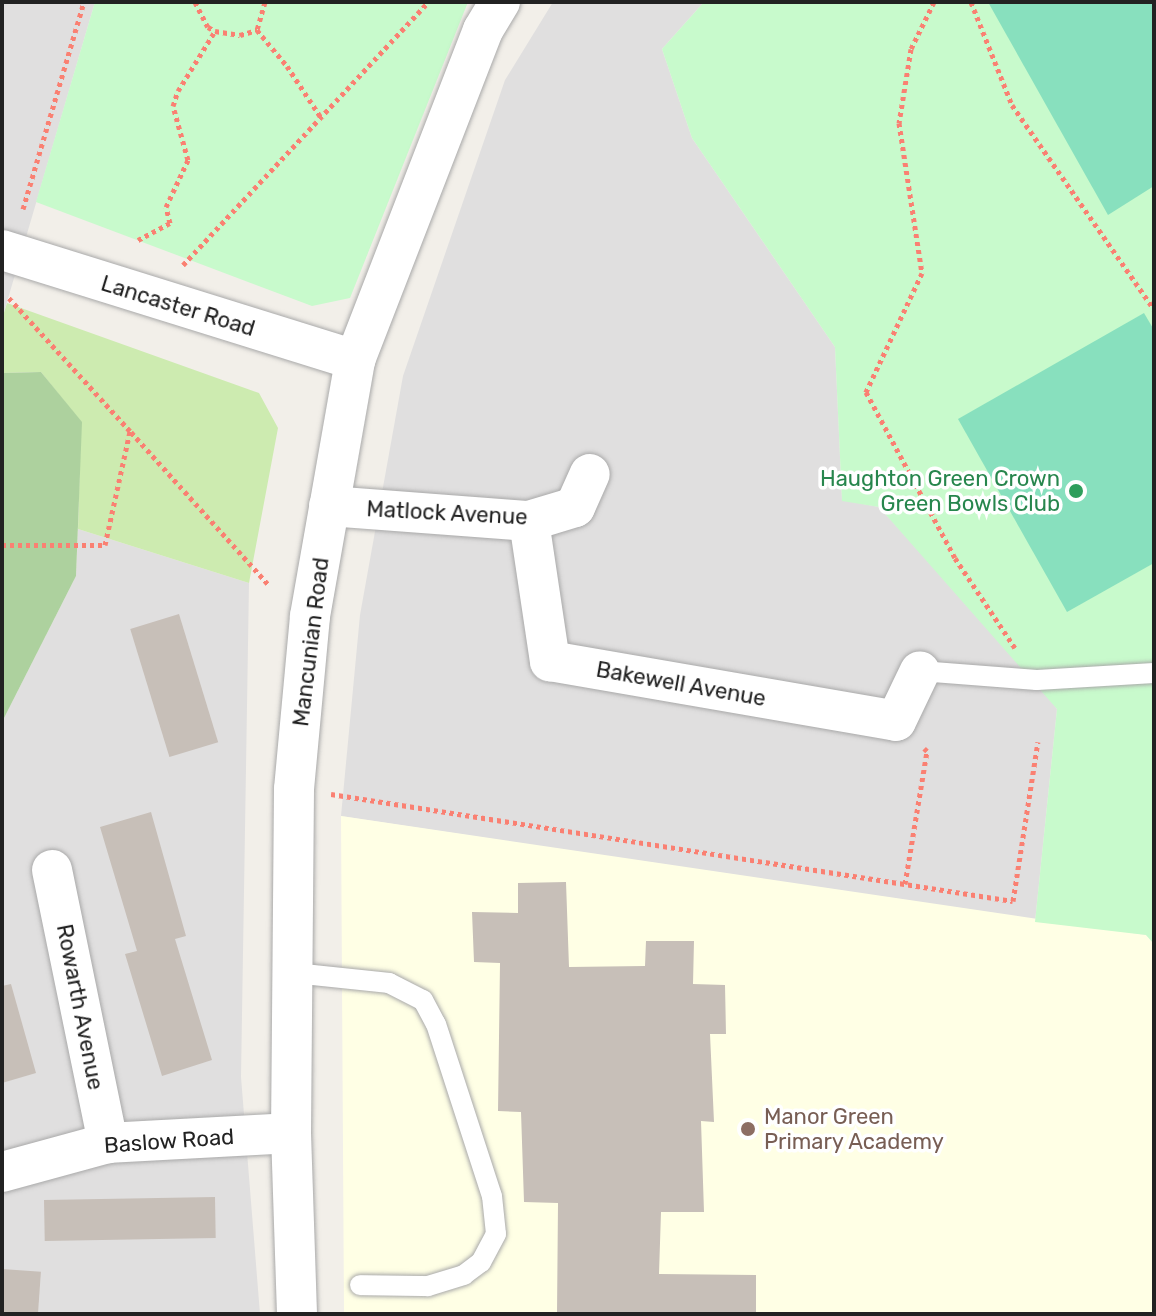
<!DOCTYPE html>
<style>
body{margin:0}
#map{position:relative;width:1156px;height:1316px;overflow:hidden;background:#f2efe9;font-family:Rubik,sans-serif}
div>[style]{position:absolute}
.residential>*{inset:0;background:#e0dfdf}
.education>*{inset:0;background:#ffffe5}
.grass>*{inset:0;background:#cdebb0}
.forest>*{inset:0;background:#add19e}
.park>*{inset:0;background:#c8facc}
.pitch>*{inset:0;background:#88e0be}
.building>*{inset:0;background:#c7bfb8;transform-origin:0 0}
.path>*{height:5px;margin-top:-2.5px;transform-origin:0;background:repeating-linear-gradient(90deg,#fa8072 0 4px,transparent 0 8px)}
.roads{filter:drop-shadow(0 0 2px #a9a9a9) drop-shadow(0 0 2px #a9a9a9)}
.lane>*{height:20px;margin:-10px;padding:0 10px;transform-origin:10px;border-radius:10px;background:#fff}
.street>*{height:40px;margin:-20px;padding:0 20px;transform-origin:20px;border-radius:20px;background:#fff}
.dots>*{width:22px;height:22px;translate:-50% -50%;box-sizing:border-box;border:4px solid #fff;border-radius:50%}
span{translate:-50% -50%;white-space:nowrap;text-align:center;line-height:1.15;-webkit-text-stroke:7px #fff;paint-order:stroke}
.street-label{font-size:22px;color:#222}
.leisure-label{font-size:22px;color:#27864d}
.right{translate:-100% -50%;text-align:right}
.education-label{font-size:22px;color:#785e54}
.left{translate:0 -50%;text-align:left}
.frame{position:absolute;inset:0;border:4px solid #222;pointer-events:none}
</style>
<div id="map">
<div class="residential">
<i style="clip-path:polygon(2px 2px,95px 2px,2px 319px)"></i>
<i style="clip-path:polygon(553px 2px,704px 2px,662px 49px,692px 138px,835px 347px,842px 500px,879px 507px,1037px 680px,1057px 709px,1035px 922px,341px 816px,360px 615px,403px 376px,505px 80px)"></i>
<i style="clip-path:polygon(78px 529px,249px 583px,241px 1077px,260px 1314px,2px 1314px,2px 722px,76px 576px)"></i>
</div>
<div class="education">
<i style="clip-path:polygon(341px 816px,1146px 935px,1154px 944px,1154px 1314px,344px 1314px)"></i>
</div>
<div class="grass">
<i style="clip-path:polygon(7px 303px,259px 393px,278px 428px,249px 583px,78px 529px,81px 422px,41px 372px,2px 373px,2px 319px)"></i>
</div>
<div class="forest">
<i style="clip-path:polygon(41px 372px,82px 422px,76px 576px,2px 722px,2px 373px)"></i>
</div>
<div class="park">
<i style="clip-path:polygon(95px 2px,468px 2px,350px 298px,312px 306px,36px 202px)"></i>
<i style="clip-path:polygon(704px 2px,1154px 2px,1154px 944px,1146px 935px,1035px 922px,1057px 709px,879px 507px,842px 501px,835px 347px,692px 138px,662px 49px)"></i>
</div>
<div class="pitch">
<i style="clip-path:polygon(988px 2px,1154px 2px,1154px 186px,1108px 215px)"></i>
<i style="clip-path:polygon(1144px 313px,1154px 330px,1154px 563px,1067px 612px,958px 419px)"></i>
</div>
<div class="building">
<i style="left:179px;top:614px;width:134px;height:51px;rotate:73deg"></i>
<i style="clip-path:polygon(151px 812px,186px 936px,175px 939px,212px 1060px,162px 1076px,125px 954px,137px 951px,100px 827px)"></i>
<i style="clip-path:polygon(566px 882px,569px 967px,645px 966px,646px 941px,694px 941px,693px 984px,725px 985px,726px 1034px,710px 1034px,714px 1122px,701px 1121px,704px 1212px,661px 1212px,659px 1274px,756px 1275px,756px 1314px,557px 1314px,558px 1203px,524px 1202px,521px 1112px,498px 1111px,500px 963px,474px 962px,472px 912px,518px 913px,518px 883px)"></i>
<i style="clip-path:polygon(11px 984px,36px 1073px,2px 1083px,2px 986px)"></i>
<i style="left:215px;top:1197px;width:41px;height:171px;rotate:89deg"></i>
<i style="left:2px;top:1269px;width:39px;height:45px;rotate:4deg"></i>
</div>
<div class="path">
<i style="left:195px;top:2px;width:28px;rotate:63deg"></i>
<i style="left:208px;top:27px;width:8px;rotate:30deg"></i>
<i style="left:215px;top:31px;width:25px;rotate:9deg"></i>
<i style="left:240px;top:35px;width:18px;rotate:-16deg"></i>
<i style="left:265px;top:2px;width:29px;rotate:106deg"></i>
<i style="left:257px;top:30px;width:47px;rotate:50.2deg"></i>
<i style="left:287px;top:66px;width:64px;rotate:56.6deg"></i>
<i style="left:934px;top:2px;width:52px;rotate:116.1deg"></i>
<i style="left:911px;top:49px;width:75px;rotate:99.2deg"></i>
<i style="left:899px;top:123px;width:152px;rotate:81.3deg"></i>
<i style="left:922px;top:273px;width:132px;rotate:115.2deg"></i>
<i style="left:866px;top:392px;width:188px;rotate:61.8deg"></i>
<i style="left:955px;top:558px;width:108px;rotate:56.3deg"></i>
<i style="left:971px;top:2px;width:111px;rotate:68.3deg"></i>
<i style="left:1012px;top:105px;width:249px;rotate:55.2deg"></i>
<i style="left:23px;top:209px;width:216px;rotate:-73.6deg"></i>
<i style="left:138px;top:240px;width:36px;rotate:-28deg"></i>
<i style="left:170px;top:223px;width:16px;rotate:-104deg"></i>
<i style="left:166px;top:207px;width:52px;rotate:-64.9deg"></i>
<i style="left:188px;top:160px;width:56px;rotate:-105.5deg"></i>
<i style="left:173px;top:106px;width:16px;rotate:-72deg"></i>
<i style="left:178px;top:91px;width:70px;rotate:-58.3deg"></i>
<i style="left:183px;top:265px;width:359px;rotate:-47deg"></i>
<i style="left:131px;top:432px;width:206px;rotate:48deg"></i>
<i style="left:2px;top:545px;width:103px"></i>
<i style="left:105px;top:545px;width:117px;rotate:-77.6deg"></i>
<i style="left:130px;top:431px;width:183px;rotate:-132.3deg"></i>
<i style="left:331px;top:794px;width:690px;rotate:8.92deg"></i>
<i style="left:1013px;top:901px;width:161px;rotate:-81.1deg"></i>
<i style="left:905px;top:884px;width:135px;rotate:-80.6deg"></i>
<i style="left:927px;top:751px;width:4px;rotate:-135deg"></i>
</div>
<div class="roads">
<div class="lane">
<i style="left:920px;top:671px;width:117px;rotate:4.4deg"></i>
<i style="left:1037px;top:680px;width:117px;rotate:-3.4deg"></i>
<i style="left:294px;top:973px;width:96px;rotate:6deg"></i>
<i style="left:389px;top:983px;width:38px;rotate:27deg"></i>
<i style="left:423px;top:1000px;width:27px;rotate:62deg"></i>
<i style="left:436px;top:1024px;width:181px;rotate:72deg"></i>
<i style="left:492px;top:1196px;width:38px;rotate:84deg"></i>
<i style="left:496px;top:1234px;width:32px;rotate:118deg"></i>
<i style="left:481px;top:1262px;width:21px;rotate:143deg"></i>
<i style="left:464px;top:1275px;width:38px;rotate:163deg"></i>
<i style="left:428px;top:1286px;width:68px;rotate:-179.2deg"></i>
</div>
<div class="street">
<i style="left:2px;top:250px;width:370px;rotate:17.3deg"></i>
<i style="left:329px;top:506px;width:201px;rotate:4.3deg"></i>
<i style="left:529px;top:521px;width:48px;rotate:-16.9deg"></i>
<i style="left:575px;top:507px;width:36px;rotate:-66deg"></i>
<i style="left:529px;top:521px;width:142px;rotate:81.5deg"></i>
<i style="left:550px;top:661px;width:351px;rotate:9.8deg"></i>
<i style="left:896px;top:721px;width:55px;rotate:-64.4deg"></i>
<i style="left:52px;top:870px;width:279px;rotate:78.4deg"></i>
<i style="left:2px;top:1172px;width:110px;rotate:-15.3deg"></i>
<i style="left:108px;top:1143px;width:183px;rotate:-3.1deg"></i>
<i style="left:297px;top:1314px;width:181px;rotate:-91.9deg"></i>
<i style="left:291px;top:1133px;width:344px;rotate:-89.5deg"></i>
<i style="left:294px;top:789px;width:174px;rotate:-84.7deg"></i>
<i style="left:310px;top:616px;width:260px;rotate:-80deg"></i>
<i style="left:355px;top:360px;width:354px;rotate:-68.8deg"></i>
<i style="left:483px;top:30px;width:33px;rotate:-59deg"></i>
</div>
</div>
<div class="dots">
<i style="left:1076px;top:491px;background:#2e9e5b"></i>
<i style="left:748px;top:1129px;background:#8d6e63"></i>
</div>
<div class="street-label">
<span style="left:178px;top:306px;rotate:17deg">Lancaster Road</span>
<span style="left:447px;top:513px;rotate:3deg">Matlock Avenue</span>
<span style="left:311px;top:642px;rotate:-83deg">Mancunian Road</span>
<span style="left:681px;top:684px;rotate:10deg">Bakewell Avenue</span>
<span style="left:80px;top:1007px;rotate:79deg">Rowarth Avenue</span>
<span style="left:169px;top:1141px;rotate:-4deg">Baslow Road</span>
</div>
<div class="leisure-label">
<span class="right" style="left:1060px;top:491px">Haughton Green Crown<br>Green Bowls Club</span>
</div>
<div class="education-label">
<span class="left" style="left:764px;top:1129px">Manor Green<br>Primary Academy</span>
</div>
<div class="frame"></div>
</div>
